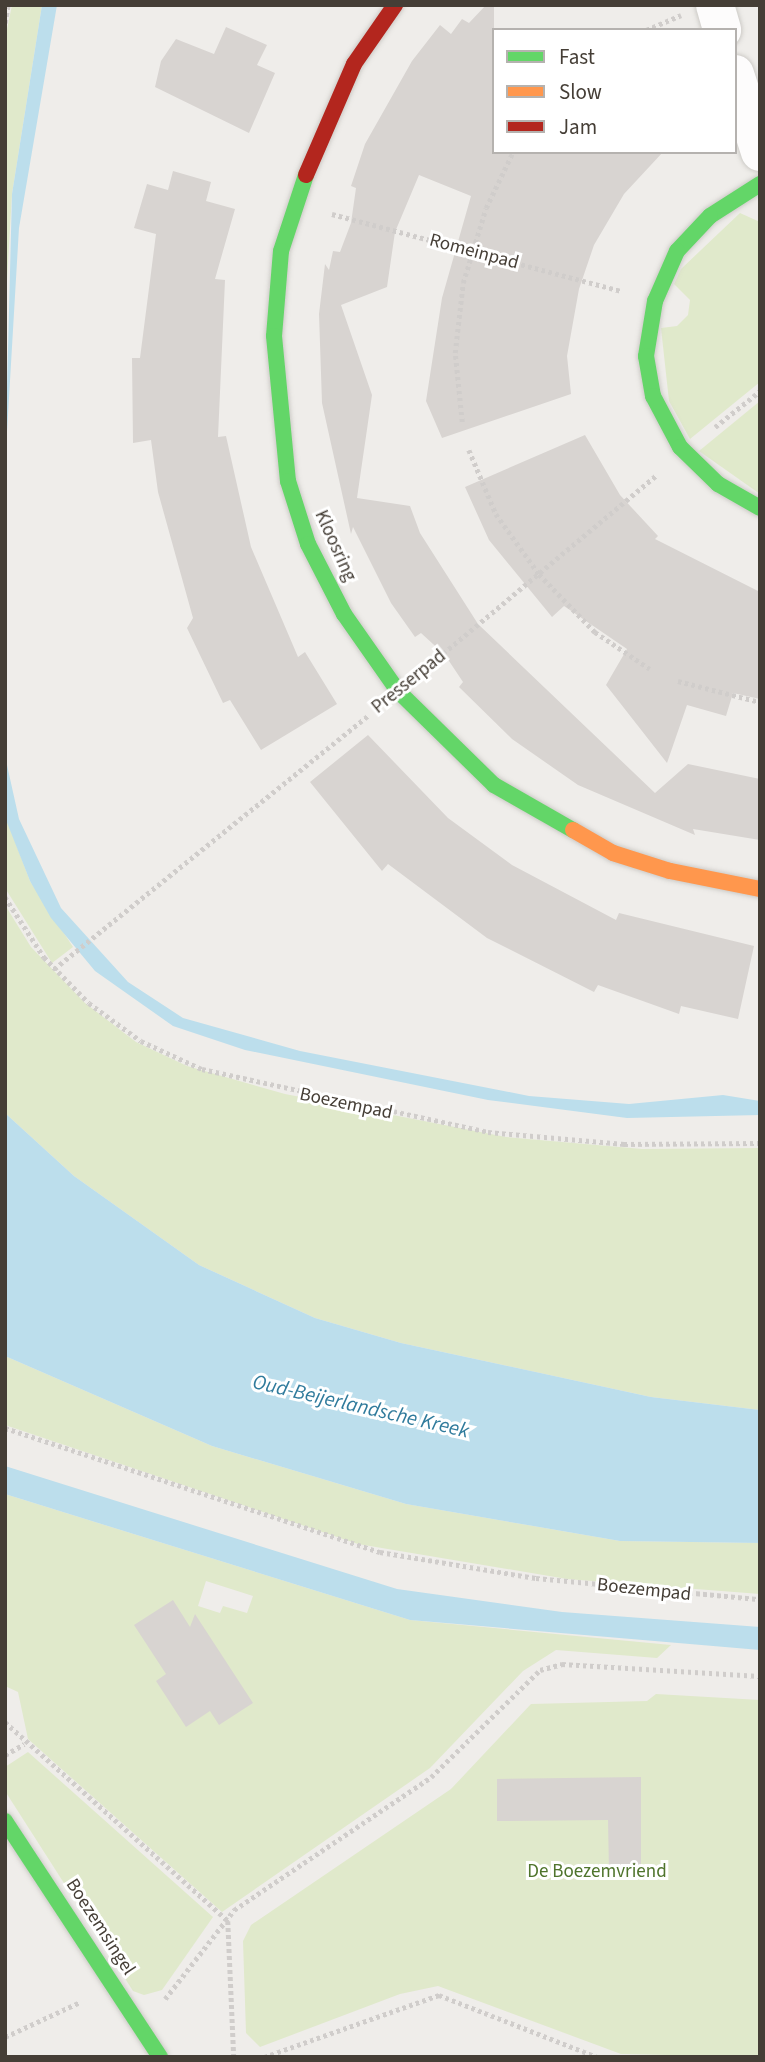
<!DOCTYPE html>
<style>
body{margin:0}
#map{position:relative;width:765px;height:2062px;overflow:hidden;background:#efedea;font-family:"Source Sans 3",sans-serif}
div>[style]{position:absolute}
.green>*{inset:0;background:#e0e9cb}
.water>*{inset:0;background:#bcdeec}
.building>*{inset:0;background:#d8d4d1}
.path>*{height:4.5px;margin-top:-2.25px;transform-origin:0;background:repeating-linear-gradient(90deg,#d0cdcb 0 3.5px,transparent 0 7px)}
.roads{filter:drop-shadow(0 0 2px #cdcbc7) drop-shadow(0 0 2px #cdcbc7)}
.street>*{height:38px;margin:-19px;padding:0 19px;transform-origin:19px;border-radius:19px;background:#fdfcfc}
.fast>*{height:16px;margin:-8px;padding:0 8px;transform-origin:8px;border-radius:8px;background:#63d668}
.slow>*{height:16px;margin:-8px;padding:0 8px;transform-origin:8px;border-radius:8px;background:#ff974d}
.jam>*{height:16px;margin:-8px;padding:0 8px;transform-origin:8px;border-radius:8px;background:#b3261e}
span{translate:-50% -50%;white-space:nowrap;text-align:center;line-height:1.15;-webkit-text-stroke:6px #fff;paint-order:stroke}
.street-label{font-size:19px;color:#453e36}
.park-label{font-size:19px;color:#4f742c}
.water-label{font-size:21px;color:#307b9c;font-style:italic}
.frame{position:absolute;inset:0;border:7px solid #453e36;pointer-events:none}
.legend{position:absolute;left:492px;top:28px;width:245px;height:126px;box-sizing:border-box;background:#fff;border:2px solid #b5b2af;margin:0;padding:9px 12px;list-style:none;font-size:21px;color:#453e36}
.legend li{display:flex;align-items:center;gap:14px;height:35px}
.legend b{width:35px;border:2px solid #b5b2af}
</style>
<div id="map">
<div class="green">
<i style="clip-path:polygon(12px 5px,42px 5px,12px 194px,5px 315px,5px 39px)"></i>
<i style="clip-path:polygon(740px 213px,760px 222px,760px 382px,690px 439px,669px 401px,661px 328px,677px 326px,688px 315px,690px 300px,674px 284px,681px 269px)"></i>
<i style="clip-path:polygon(760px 401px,760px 494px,699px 451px)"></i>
<i style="clip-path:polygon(5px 815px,30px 881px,73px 947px,52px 963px,5px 888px)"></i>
<i style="clip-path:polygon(5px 905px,31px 947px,85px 1003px,136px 1042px,187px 1066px,285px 1094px,506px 1137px,642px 1149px,760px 1148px,760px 1410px,651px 1397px,401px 1343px,315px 1318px,199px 1265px,74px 1176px,5px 1113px)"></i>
<i style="clip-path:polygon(5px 1356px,212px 1446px,406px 1504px,620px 1541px,760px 1543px,760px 1594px,567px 1579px,358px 1544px,5px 1425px)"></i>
<i style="clip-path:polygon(evenodd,5px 1494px,410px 1620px,671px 1645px,657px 1658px,556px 1650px,523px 1671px,430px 1768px,222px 1912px,28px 1739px,18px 1692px,5px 1686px,5px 1494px,206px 1581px,253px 1596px,247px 1613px,223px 1606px,220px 1613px,198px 1606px,206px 1581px)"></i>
<i style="clip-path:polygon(656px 1694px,760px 1700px,760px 2057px,621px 2054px,438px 1986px,400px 1994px,260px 2047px,246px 2033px,243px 1941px,251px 1925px,451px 1789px,531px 1704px,647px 1701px)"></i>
<i style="clip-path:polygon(28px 1752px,213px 1917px,162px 1990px,144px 1995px,133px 1991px,5px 1791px,5px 1767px)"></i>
</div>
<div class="water">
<i style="clip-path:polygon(42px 5px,57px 5px,19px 228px,5px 466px,12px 194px)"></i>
<i style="clip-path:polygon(5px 756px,19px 819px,61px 908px,128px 982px,183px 1018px,300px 1051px,529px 1096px,629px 1104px,723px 1095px,760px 1101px,760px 1115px,627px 1118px,488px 1100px,245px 1050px,173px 1026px,95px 971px,51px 918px,30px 881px,6px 820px)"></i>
<i style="clip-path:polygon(5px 1113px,74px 1176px,199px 1265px,315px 1318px,401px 1343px,651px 1397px,760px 1410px,760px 1543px,620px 1541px,406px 1504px,212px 1446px,5px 1356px)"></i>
<i style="clip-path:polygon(5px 1466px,397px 1589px,562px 1612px,760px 1627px,760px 1650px,410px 1620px,5px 1494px)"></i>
</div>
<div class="building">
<i style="clip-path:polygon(486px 5px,494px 5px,494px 152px,663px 152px,624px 194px,594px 245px,579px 289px,567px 356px,571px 394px,442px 438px,426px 401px,442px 298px,471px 196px,419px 175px,395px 232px,387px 287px,341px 305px,372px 395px,357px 498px,410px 506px,420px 533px,478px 624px,655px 793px,688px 764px,760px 779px,760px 840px,693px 829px,695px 835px,578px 785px,512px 739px,459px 687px,463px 682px,445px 655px,421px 633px,415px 637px,391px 603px,353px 527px,351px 534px,322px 403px,319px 314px,325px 264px,329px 270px,333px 251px,340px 252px,351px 223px,356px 188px,351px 186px,365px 144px,412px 61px,440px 25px,451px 34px,462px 19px,469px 23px)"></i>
<i style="clip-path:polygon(226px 27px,267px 45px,257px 65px,275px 73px,249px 133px,155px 87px,161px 61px,176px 39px,214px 54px)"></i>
<i style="clip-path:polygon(173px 171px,211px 182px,206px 201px,235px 209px,215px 279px,225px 280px,218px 437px,226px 436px,251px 547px,298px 657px,305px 652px,337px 704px,261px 750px,230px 700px,223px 703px,187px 628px,193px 618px,158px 492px,151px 440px,133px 443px,132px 358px,140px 358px,156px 234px,134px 228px,147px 184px,168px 190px)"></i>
<i style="clip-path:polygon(585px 435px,620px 495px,658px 536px,655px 539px,760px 592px,760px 699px,733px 693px,726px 716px,687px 705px,667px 763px,606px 685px,627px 649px,564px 606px,552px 617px,489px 540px,465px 487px)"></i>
<i style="clip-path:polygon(368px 735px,448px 818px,512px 865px,616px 920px,619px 913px,754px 946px,738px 1019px,681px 1006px,679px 1014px,598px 985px,594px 992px,487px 938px,388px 864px,382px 871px,310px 782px)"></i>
<i style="clip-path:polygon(173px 1600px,190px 1627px,195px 1614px,253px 1703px,219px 1725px,210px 1711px,186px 1727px,156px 1681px,166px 1674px,134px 1625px)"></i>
<i style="clip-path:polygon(641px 1777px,641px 1872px,609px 1872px,608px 1820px,497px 1821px,497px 1779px)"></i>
</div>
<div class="path">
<i style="left:5px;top:23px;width:18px;rotate:-81deg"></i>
<i style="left:646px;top:30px;width:38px;rotate:-23deg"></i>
<i style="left:332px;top:214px;width:299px;rotate:14.9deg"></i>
<i style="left:462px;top:422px;width:69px;rotate:-95.8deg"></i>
<i style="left:455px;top:353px;width:70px;rotate:-83.5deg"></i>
<i style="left:463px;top:283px;width:78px;rotate:-73deg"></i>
<i style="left:486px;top:208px;width:62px;rotate:-64.3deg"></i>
<i style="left:715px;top:427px;width:58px;rotate:-38.7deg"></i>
<i style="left:469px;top:450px;width:69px;rotate:67.1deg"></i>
<i style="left:496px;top:514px;width:74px;rotate:54.4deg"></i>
<i style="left:539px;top:574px;width:81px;rotate:46deg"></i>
<i style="left:595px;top:632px;width:66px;rotate:33.9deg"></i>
<i style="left:427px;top:667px;width:300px;rotate:-39.9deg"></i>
<i style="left:678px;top:681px;width:85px;rotate:14.4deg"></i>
<i style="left:5px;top:897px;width:72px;rotate:57deg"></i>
<i style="left:44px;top:957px;width:64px;rotate:45.6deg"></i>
<i style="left:89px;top:1003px;width:64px;rotate:36.2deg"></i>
<i style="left:141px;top:1041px;width:67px;rotate:24.7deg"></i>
<i style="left:202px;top:1069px;width:293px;rotate:12.4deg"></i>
<i style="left:488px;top:1132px;width:137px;rotate:5deg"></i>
<i style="left:624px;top:1144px;width:136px;rotate:-0.4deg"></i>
<i style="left:54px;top:969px;width:405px;rotate:-38.9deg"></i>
<i style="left:5px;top:1428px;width:395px;rotate:18.3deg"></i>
<i style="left:380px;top:1552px;width:158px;rotate:9.5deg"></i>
<i style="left:536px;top:1578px;width:225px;rotate:5.4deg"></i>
<i style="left:5px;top:1722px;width:299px;rotate:41.7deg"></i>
<i style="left:228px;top:1921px;width:136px;rotate:87.5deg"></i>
<i style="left:5px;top:1755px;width:22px;rotate:-30deg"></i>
<i style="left:165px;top:1999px;width:113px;rotate:-52.2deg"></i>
<i style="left:234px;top:1910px;width:238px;rotate:-34deg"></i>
<i style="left:431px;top:1777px;width:153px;rotate:-44.5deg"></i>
<i style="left:540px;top:1670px;width:23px;rotate:-15deg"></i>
<i style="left:562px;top:1664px;width:198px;rotate:3.5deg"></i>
<i style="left:5px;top:2037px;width:83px;rotate:-25deg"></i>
<i style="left:264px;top:2057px;width:186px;rotate:-19.5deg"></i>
<i style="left:439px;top:1995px;width:170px;rotate:21.4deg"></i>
</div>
<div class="roads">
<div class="street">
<i style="left:715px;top:5px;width:26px;rotate:74deg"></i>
<i style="left:735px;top:74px;width:82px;rotate:72.2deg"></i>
</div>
<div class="fast">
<i style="left:306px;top:175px;width:80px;rotate:108.2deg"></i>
<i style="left:281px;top:251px;width:85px;rotate:94.7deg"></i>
<i style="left:274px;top:336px;width:146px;rotate:84.5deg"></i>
<i style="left:288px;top:481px;width:66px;rotate:72.4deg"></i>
<i style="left:308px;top:544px;width:79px;rotate:62.8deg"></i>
<i style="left:344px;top:614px;width:94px;rotate:55deg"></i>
<i style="left:398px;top:691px;width:134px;rotate:44.4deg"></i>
<i style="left:494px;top:785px;width:91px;rotate:29.7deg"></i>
<i style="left:760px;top:184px;width:59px;rotate:147.4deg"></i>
<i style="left:710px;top:216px;width:48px;rotate:133.3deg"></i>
<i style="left:677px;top:251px;width:55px;rotate:113.7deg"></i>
<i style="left:655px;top:301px;width:56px;rotate:99.3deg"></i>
<i style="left:646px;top:356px;width:41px;rotate:80.1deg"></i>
<i style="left:653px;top:396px;width:58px;rotate:62.1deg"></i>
<i style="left:680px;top:447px;width:53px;rotate:44.2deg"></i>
<i style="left:718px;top:484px;width:48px;rotate:29.7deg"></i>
<i style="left:5px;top:1821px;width:282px;rotate:56.7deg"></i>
</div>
<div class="slow">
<i style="left:573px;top:830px;width:46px;rotate:29.9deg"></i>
<i style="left:613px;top:853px;width:60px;rotate:17.5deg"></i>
<i style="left:670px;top:871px;width:92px;rotate:11.3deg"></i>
</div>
<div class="jam">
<i style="left:306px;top:175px;width:121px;rotate:-66.6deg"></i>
<i style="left:354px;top:64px;width:72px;rotate:-55.2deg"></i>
</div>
</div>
<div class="street-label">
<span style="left:474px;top:252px;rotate:15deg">Romeinpad</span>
<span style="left:335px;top:546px;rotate:66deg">Kloosring</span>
<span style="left:409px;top:682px;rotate:-39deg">Presserpad</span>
<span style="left:346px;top:1104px;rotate:12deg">Boezempad</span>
<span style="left:644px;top:1590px;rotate:6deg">Boezempad</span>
<span style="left:100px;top:1927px;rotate:57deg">Boezemsingel</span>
</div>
<div class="park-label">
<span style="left:597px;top:1872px">De Boezemvriend</span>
</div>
<div class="water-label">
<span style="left:361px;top:1406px;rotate:13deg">Oud-Beijerlandsche Kreek</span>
</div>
<div class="frame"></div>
<ul class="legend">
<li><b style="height:9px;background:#63d668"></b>Fast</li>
<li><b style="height:9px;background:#ff974d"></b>Slow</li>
<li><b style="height:9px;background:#b3261e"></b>Jam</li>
</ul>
</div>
